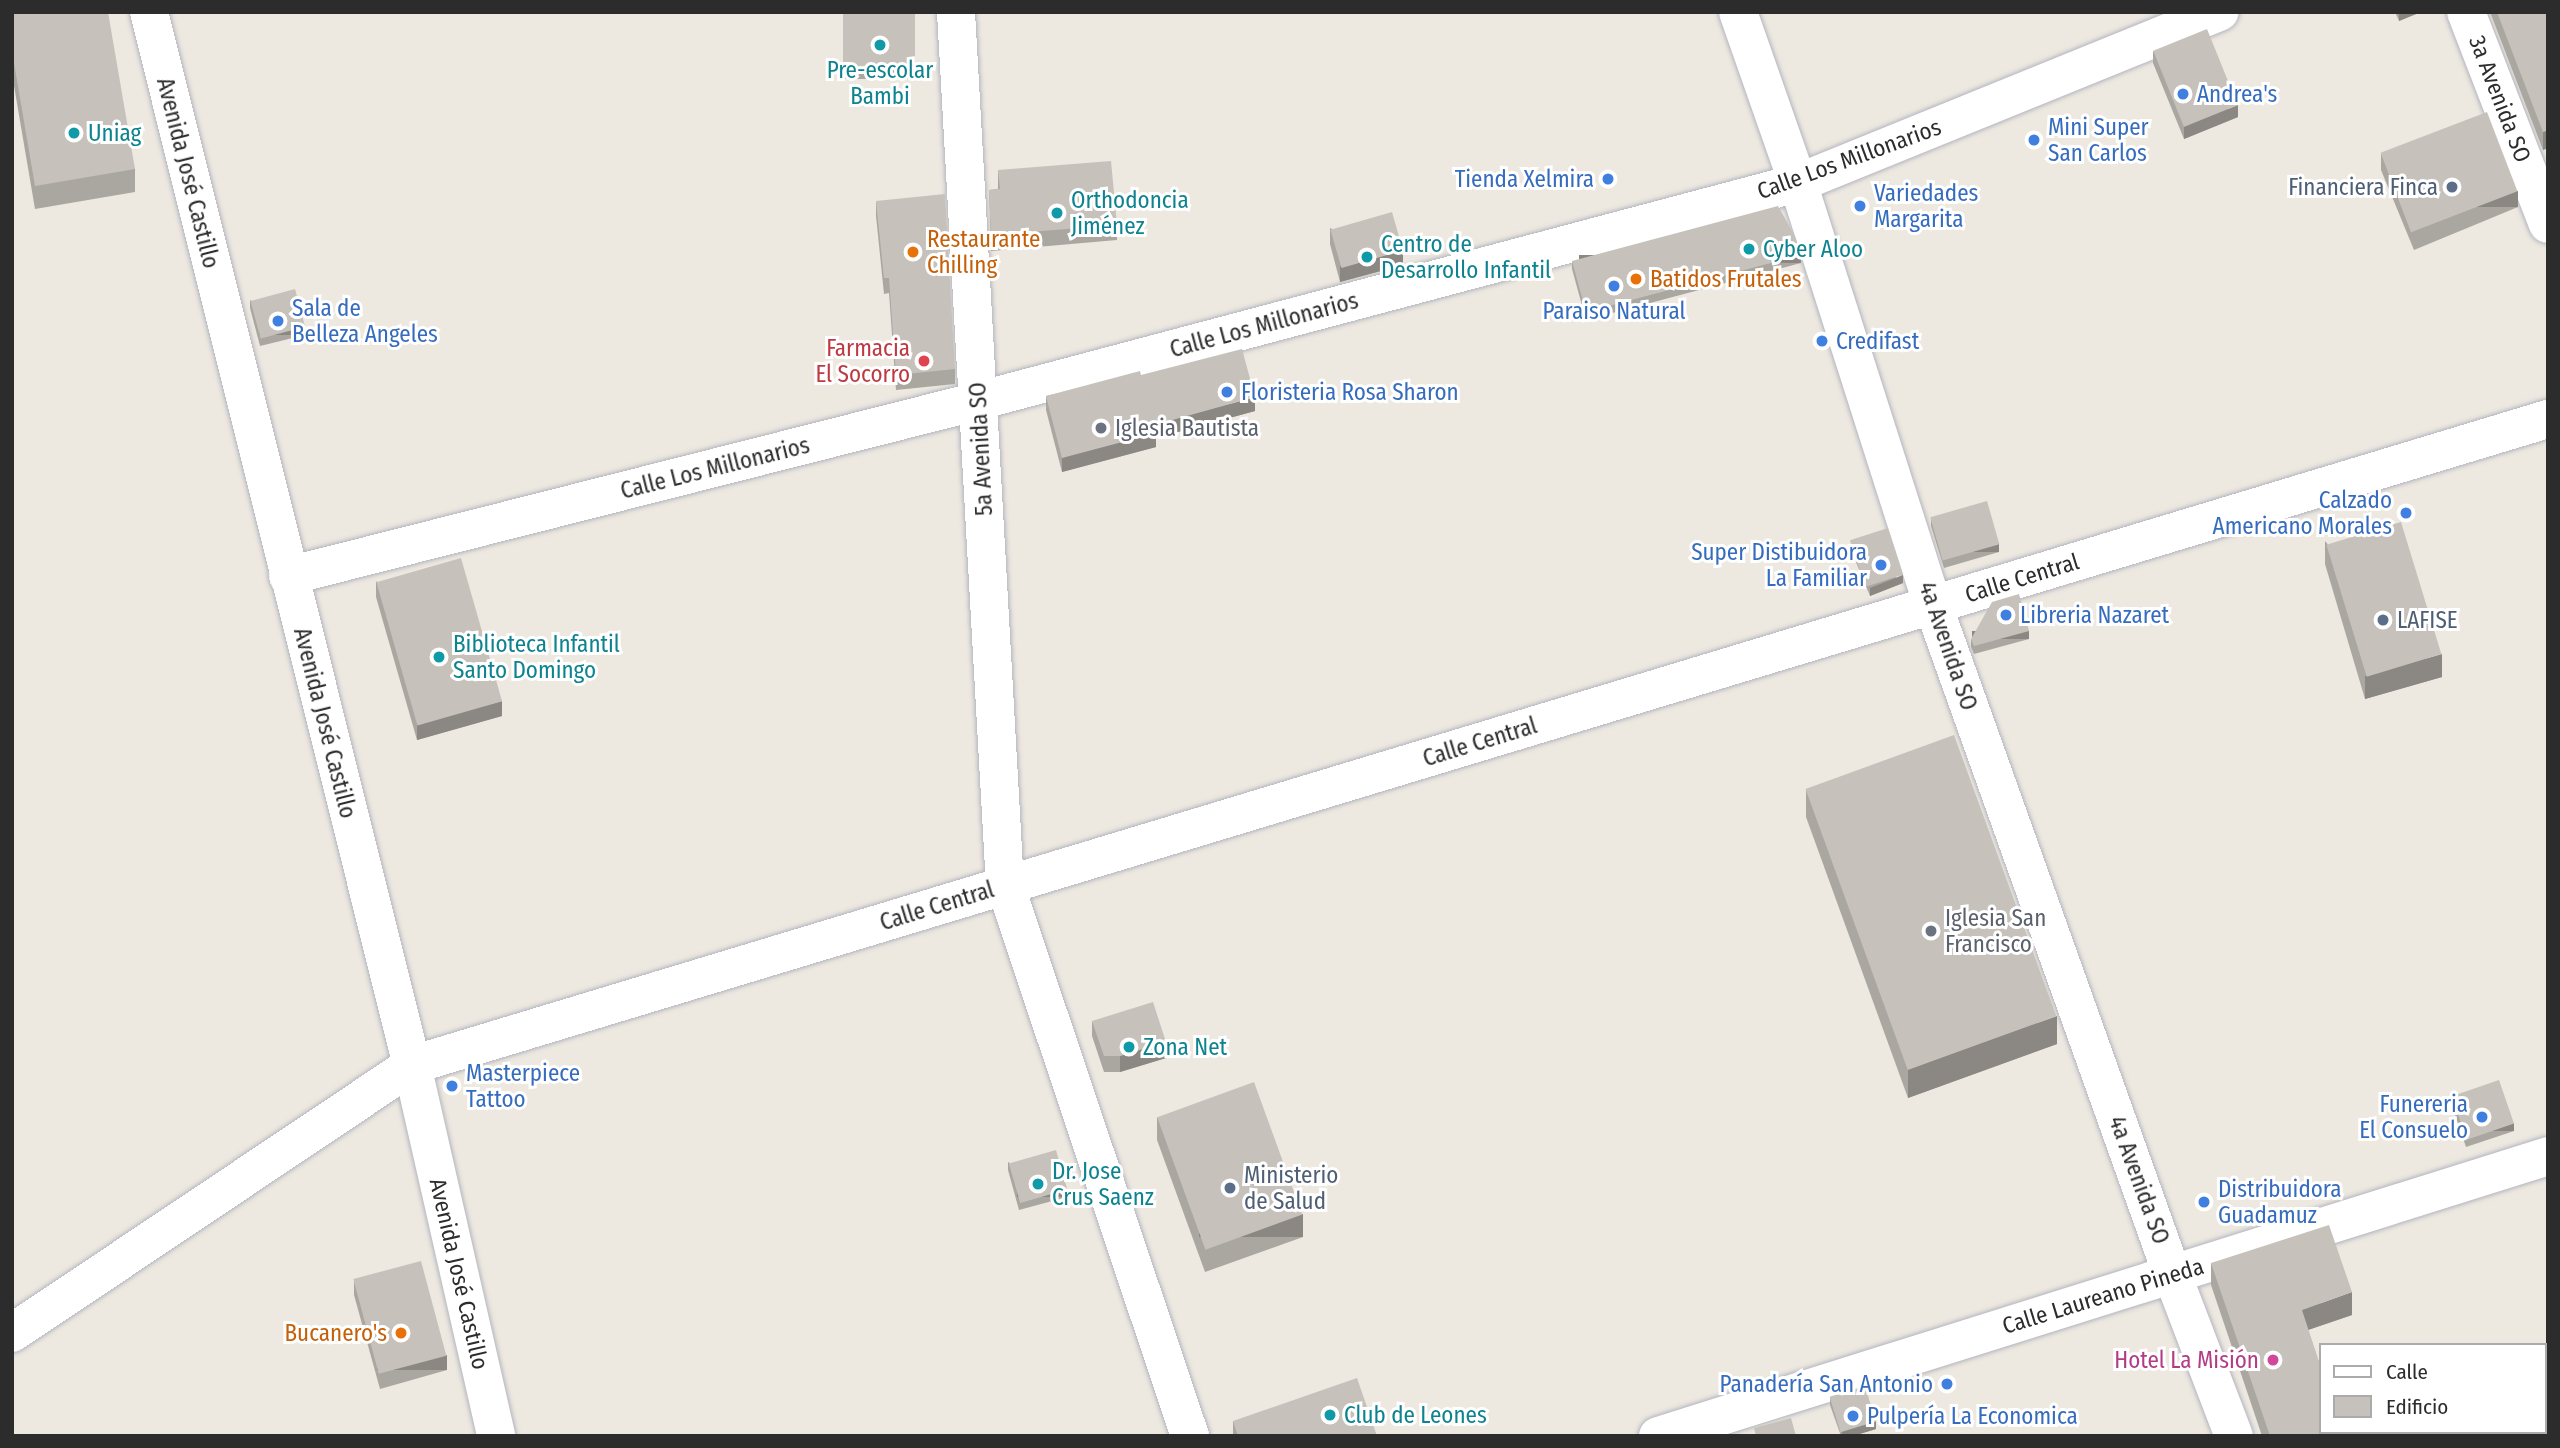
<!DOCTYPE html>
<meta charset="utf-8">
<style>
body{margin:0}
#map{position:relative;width:2560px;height:1448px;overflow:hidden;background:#ede8e0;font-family:"Fira Sans Condensed",sans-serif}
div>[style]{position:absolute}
.roads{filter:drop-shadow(0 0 2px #b3b5bf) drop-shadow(0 0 2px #b3b5bf)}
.minor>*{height:38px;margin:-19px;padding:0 19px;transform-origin:19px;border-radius:19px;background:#fff}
.wall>*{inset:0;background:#aaa7a1;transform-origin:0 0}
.shaded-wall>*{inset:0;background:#8b8883;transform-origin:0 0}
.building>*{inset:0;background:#c6c2bb;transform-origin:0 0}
.dots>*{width:19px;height:19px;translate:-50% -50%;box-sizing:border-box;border:4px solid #fff;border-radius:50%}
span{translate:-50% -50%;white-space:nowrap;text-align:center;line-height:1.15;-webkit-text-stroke:6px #fff;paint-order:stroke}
.culture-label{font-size:23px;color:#0d838f}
.left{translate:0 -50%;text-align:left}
.shop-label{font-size:23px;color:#366cbe}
.right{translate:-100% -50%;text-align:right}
.street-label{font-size:23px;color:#2c2c2c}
.service-label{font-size:23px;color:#4e5e75}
.food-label{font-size:23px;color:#c56008}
.health-label{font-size:23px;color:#be3a42}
.worship-label{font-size:23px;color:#5b616d}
.hotel-label{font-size:23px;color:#b23c85}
.frame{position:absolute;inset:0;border:14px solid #2c2c2c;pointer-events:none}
.legend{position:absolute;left:2319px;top:1343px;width:228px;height:91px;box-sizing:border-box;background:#fff;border:2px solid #ababab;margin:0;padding:9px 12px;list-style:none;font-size:21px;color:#2c2c2c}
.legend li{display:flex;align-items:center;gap:14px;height:35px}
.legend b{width:35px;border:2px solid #ababab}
</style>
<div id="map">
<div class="roads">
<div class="minor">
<i style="left:149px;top:12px;width:1085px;rotate:75.98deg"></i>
<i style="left:412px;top:1065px;width:380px;rotate:77.2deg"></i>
<i style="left:956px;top:12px;width:874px;rotate:86.79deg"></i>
<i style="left:1005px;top:885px;width:581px;rotate:71.44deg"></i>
<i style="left:1738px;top:12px;width:181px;rotate:70.7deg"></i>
<i style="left:1798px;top:183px;width:443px;rotate:72.3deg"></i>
<i style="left:1933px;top:605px;width:710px;rotate:70.34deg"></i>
<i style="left:2172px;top:1274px;width:173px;rotate:69.1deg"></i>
<i style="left:2466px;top:12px;width:227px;rotate:68.9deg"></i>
<i style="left:288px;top:576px;width:712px;rotate:-14.23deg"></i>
<i style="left:978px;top:401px;width:848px;rotate:-14.89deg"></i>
<i style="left:1798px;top:183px;width:455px;rotate:-22.1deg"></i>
<i style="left:12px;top:1333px;width:481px;rotate:-33.8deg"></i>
<i style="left:412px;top:1065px;width:2232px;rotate:-16.83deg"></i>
<i style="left:1658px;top:1436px;width:933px;rotate:-17.46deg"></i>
</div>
</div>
<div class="wall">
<i style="clip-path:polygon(12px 12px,135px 169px,135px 192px,35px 209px,12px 74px)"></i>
<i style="left:843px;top:12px;width:72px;height:67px"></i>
<i style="clip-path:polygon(2395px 12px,2421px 12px,2399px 21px)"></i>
<i style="clip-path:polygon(2490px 12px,2548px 12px,2548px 148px,2543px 150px)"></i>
<i style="clip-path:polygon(2153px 51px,2238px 117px,2184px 139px,2153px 63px)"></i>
<i style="clip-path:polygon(2381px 154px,2518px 207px,2414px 250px,2381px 170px)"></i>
<i style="clip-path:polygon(998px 170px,1117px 225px,1117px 240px,991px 251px,989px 190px,998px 189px)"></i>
<i style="clip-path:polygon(876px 201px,955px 369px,955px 384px,896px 390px,889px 293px,884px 294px,876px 216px)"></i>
<i style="clip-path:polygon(1330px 228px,1403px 265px,1340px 282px,1330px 244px)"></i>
<i style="clip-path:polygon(1572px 261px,1801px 263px,1586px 320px,1572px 269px)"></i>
<i style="clip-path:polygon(250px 300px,305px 335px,260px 346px,250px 308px)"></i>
<i style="clip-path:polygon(1141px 375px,1255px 411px,1156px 438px,1156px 447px,1062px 472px,1046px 410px,1046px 396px)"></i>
<i style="clip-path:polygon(1931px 518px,1999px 552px,1944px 568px,1931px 526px)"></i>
<i style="clip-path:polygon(2325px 541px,2442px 677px,2365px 699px,2325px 564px)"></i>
<i style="clip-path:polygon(2548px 541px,2548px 562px,2546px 558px,2546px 542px)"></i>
<i style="clip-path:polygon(1851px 542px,1903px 583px,1870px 596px,1851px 550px)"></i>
<i style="clip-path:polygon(376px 581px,502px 716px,417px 740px,376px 597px)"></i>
<i style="clip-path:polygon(1971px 639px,2029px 639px,1974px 654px,1971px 647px)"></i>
<i style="clip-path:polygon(1806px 789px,2057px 1044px,1908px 1098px,1806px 817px)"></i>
<i style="clip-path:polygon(1092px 1021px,1166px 1058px,1120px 1072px,1104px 1072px,1092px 1036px)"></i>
<i style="clip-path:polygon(2451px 1095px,2514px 1131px,2466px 1147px,2451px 1103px)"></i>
<i style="clip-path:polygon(1157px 1117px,1303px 1237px,1205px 1272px,1157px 1140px)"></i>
<i style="clip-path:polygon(1008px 1162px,1067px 1197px,1019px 1210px,1008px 1170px)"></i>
<i style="clip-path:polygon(2211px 1263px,2352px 1315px,2308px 1330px,2344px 1436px,2262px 1436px,2211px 1285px)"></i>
<i style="clip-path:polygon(354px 1280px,447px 1370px,380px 1389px,354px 1295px)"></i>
<i style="clip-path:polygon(1830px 1397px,1876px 1429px,1853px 1436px,1841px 1436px,1830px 1405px)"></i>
<i style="clip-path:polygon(1233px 1421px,1377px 1436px,1233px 1436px)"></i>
</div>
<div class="shaded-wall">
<i style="clip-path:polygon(2399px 12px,2421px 12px,2399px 21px)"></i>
<i style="clip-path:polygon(2238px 105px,2238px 117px,2184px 139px,2184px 127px)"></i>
<i style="clip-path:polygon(2548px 130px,2548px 148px,2543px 150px,2543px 132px)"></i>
<i style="left:2518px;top:191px;width:16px;height:113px;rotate:90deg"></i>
<i style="clip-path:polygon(1403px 250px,1403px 265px,1340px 282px,1340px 266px)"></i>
<i style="left:1801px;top:255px;width:8px;height:222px;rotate:90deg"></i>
<i style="left:305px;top:327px;width:8px;height:46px;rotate:90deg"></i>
<i style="clip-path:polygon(1255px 397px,1255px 411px,1156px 438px,1156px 447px,1062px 472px,1062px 458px,1154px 425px)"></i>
<i style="left:1999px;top:544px;width:8px;height:57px;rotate:90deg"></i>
<i style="clip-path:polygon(1903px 575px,1903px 583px,1870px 596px,1870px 588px)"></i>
<i style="left:2029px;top:631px;width:8px;height:57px;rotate:90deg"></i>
<i style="clip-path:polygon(2442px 654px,2442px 677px,2365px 699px,2365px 676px)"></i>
<i style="clip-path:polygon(502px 701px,502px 716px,417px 740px,417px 724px)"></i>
<i style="clip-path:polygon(2057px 1016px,2057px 1044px,1908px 1098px,1908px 1069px)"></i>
<i style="clip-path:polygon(1166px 1042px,1166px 1058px,1120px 1072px,1120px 1056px)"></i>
<i style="left:2514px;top:1123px;width:8px;height:51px;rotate:90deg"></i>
<i style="left:1067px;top:1189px;width:8px;height:50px;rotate:90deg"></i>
<i style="left:1303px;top:1214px;width:23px;height:104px;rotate:90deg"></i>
<i style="clip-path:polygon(2352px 1292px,2352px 1315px,2302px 1332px,2302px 1310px)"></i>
<i style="left:447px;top:1355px;width:15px;height:70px;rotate:90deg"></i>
<i style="clip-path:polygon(1876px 1421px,1876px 1429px,1853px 1436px,1842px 1436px,1842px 1431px)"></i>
</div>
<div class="building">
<i style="clip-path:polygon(12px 12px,108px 12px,135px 169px,35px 186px,12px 51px)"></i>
<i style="left:843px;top:12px;width:72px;height:55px"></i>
<i style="clip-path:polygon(2497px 12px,2548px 12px,2548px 130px,2543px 132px)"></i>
<i style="left:2207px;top:29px;width:82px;height:58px;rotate:68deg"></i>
<i style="left:2487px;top:112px;width:85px;height:114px;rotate:69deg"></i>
<i style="clip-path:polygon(1111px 161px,1117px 225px,991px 235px,989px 190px,1000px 189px,998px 170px)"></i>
<i style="clip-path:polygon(945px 194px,955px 369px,896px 375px,889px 278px,884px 278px,876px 201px)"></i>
<i style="clip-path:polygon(1778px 206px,1795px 236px,1801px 255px,1586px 312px,1572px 261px)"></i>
<i style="left:1392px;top:212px;width:40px;height:64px;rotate:74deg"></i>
<i style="left:295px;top:289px;width:39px;height:46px;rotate:75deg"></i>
<i style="clip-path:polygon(1242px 349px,1255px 397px,1154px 425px,1156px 433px,1062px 458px,1046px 396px,1140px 371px,1141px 375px)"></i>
<i style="left:1987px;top:501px;width:45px;height:59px;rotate:74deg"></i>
<i style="left:2401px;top:522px;width:138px;height:78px;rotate:73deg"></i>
<i style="left:1888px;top:528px;width:49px;height:40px;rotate:72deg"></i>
<i style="left:461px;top:558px;width:149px;height:88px;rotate:74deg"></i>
<i style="clip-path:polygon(2019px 594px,2029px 631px,1974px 646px,1971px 639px,1992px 602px)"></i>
<i style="left:1954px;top:735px;width:299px;height:158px;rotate:70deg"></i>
<i style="clip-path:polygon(1153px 1002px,1166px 1042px,1120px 1056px,1104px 1056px,1092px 1021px)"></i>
<i style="left:2499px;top:1080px;width:46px;height:50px;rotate:71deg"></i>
<i style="left:1254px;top:1082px;width:141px;height:103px;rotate:70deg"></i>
<i style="left:1056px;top:1150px;width:41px;height:49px;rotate:74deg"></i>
<i style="clip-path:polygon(2329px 1225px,2352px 1292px,2302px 1310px,2320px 1365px,2320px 1432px,2343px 1432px,2344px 1436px,2270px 1436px,2211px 1263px)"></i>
<i style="left:421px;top:1261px;width:98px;height:70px;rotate:75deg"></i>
<i style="clip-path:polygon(1357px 1378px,1377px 1436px,1238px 1436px,1233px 1421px)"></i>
<i style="left:1865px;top:1386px;width:37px;height:37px;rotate:73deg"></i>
<i style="clip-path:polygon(1791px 1418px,1796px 1436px,1756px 1436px,1754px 1428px)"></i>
</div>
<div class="dots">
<i style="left:880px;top:45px;background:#0f9aa8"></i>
<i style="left:2183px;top:94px;background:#3f7fe0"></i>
<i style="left:74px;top:133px;background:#0f9aa8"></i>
<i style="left:2034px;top:140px;background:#3f7fe0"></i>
<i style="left:1608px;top:179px;background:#3f7fe0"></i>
<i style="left:2452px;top:187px;background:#5c6f8a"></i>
<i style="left:1860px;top:206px;background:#3f7fe0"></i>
<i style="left:1057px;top:213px;background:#0f9aa8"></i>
<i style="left:1749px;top:249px;background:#0f9aa8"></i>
<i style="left:913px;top:252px;background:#e8710a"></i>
<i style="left:1367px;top:257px;background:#0f9aa8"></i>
<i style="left:1636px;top:279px;background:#e8710a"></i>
<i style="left:1614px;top:286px;background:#3f7fe0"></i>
<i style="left:278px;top:321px;background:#3f7fe0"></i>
<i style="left:1822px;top:341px;background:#3f7fe0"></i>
<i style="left:924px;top:361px;background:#e0444e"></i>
<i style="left:1227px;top:392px;background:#3f7fe0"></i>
<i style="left:1101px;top:428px;background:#6b7280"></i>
<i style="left:2406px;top:513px;background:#3f7fe0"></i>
<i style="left:1881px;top:565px;background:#3f7fe0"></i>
<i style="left:2006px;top:615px;background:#3f7fe0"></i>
<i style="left:2383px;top:620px;background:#5c6f8a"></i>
<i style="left:439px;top:657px;background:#0f9aa8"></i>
<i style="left:1931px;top:931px;background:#6b7280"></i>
<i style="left:1129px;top:1047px;background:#0f9aa8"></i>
<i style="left:452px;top:1086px;background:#3f7fe0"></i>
<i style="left:2482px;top:1117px;background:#3f7fe0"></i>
<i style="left:1038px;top:1184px;background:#0f9aa8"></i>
<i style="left:1230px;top:1188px;background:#5c6f8a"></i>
<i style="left:2204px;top:1202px;background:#3f7fe0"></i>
<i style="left:401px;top:1333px;background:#e8710a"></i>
<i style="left:2273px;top:1360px;background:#d1479c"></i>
<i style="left:1947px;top:1384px;background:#3f7fe0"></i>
<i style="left:1330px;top:1415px;background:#0f9aa8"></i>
<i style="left:1853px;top:1416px;background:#3f7fe0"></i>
</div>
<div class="culture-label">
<span style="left:880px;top:83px">Pre-escolar<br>Bambi</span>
<span class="left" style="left:88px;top:133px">Uniag</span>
<span class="left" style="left:1071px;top:213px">Orthodoncia<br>Jiménez</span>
<span class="left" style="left:1381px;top:257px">Centro de<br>Desarrollo Infantil</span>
<span class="left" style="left:1763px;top:249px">Cyber Aloo</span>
<span class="left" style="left:453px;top:657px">Biblioteca Infantil<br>Santo Domingo</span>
<span class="left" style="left:1143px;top:1047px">Zona Net</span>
<span class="left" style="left:1052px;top:1184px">Dr. Jose<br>Crus Saenz</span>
<span class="left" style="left:1344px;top:1415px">Club de Leones</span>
</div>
<div class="shop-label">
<span class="left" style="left:2197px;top:94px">Andrea's</span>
<span class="left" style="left:2048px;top:140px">Mini Super<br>San Carlos</span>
<span class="right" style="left:1594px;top:179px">Tienda Xelmira</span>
<span class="left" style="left:1874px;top:206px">Variedades<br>Margarita</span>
<span class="left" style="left:292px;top:321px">Sala de<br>Belleza Angeles</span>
<span style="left:1614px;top:311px">Paraiso Natural</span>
<span class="left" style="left:1836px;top:341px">Credifast</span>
<span class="left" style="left:1241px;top:392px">Floristeria Rosa Sharon</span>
<span class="right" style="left:2392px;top:513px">Calzado<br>Americano Morales</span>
<span class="right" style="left:1867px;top:565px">Super Distibuidora<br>La Familiar</span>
<span class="left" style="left:2020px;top:615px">Libreria Nazaret</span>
<span class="left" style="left:466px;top:1086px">Masterpiece<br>Tattoo</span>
<span class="right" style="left:2468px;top:1117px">Funereria<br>El Consuelo</span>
<span class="left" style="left:2218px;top:1202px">Distribuidora<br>Guadamuz</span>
<span class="right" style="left:1933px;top:1384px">Panadería San Antonio</span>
<span class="left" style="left:1867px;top:1416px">Pulpería La Economica</span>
</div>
<div class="street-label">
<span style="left:2500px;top:99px;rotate:69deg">3a Avenida SO</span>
<span style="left:1849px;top:159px;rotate:-20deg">Calle Los Millonarios</span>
<span style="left:188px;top:173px;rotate:76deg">Avenida José Castillo</span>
<span style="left:1264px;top:325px;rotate:-15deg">Calle Los Millonarios</span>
<span style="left:981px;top:449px;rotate:-93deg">5a Avenida SO</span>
<span style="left:715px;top:468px;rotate:-14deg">Calle Los Millonarios</span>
<span style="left:2022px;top:578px;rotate:-17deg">Calle Central</span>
<span style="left:1948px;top:646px;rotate:71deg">4a Avenida SO</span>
<span style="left:325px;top:723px;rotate:76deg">Avenida José Castillo</span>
<span style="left:1480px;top:742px;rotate:-17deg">Calle Central</span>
<span style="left:937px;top:906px;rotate:-17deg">Calle Central</span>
<span style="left:2139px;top:1180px;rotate:70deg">4a Avenida SO</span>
<span style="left:459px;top:1274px;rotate:77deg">Avenida José Castillo</span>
<span style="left:2103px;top:1296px;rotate:-17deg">Calle Laureano Pineda</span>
</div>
<div class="service-label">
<span class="right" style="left:2438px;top:187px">Financiera Finca</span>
<span class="left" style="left:2397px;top:620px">LAFISE</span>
<span class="left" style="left:1244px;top:1188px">Ministerio<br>de Salud</span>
</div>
<div class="food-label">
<span class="left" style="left:927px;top:252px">Restaurante<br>Chilling</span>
<span class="left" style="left:1650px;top:279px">Batidos Frutales</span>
<span class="right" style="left:387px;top:1333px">Bucanero's</span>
</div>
<div class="health-label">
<span class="right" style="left:910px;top:361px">Farmacia<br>El Socorro</span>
</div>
<div class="worship-label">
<span class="left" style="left:1115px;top:428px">Iglesia Bautista</span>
<span class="left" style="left:1945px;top:931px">Iglesia San<br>Francisco</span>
</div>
<div class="hotel-label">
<span class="right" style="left:2259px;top:1360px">Hotel La Misión</span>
</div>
<div class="frame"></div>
<ul class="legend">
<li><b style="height:9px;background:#fff"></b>Calle</li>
<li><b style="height:19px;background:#c6c2bb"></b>Edificio</li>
</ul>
</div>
